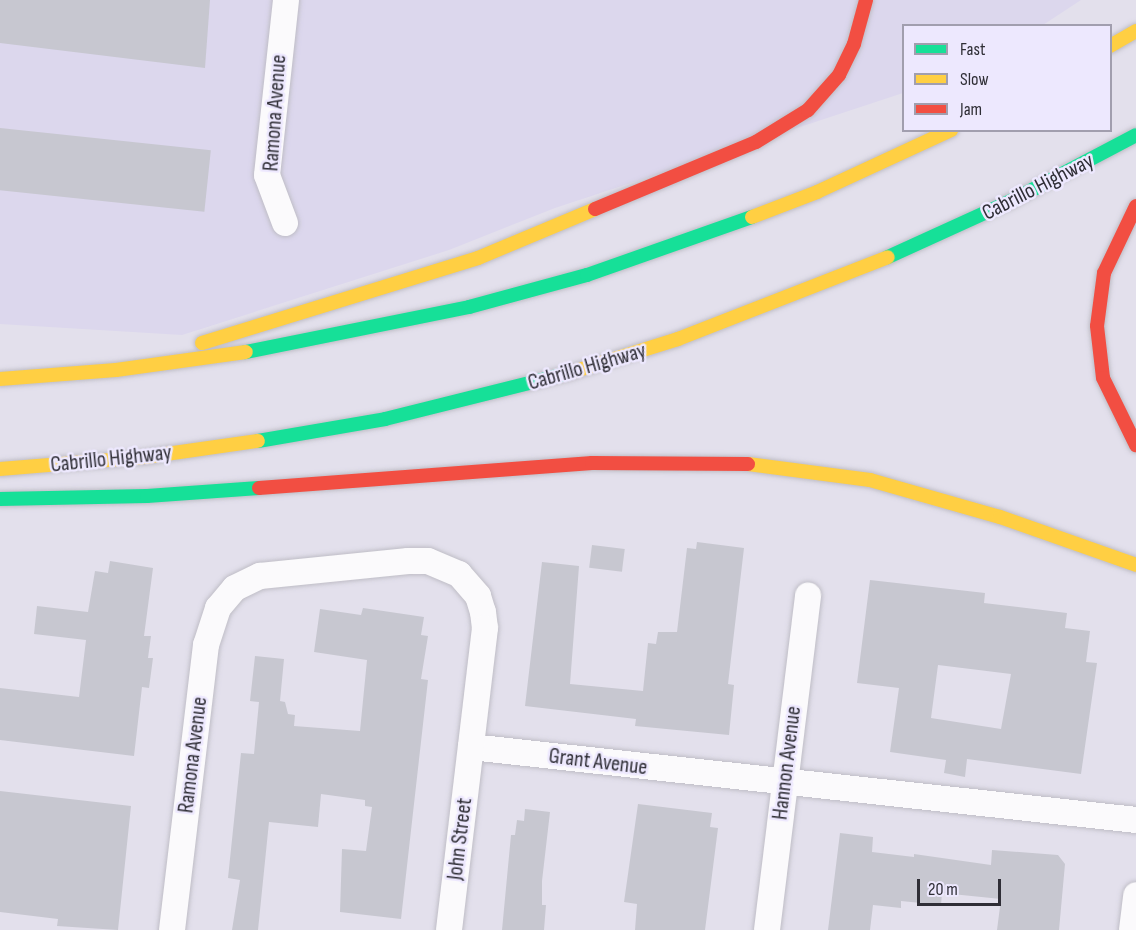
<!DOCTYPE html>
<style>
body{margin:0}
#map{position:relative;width:1136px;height:930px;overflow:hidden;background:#e3e0ec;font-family:"Sofia Sans Condensed",sans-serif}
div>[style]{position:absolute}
.built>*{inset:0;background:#dcd7ed}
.building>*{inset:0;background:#c7c7d0;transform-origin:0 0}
.roads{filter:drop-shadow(0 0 2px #bfbdc6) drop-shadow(0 0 2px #bfbdc6)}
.street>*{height:26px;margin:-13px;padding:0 13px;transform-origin:13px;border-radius:13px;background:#fbfafc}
.fast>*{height:14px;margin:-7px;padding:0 7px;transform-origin:7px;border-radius:7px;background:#16e098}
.slow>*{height:14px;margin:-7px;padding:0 7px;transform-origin:7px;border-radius:7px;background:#ffcf43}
.jam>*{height:14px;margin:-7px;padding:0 7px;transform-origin:7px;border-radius:7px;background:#f24e42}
span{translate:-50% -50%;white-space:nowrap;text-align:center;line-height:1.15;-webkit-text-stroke:5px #ede8fe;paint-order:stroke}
.street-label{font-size:22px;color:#2f2e36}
.legend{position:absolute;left:902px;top:24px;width:210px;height:108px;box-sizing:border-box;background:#ede8fe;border:2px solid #a19eae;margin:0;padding:8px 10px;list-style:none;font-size:18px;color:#2f2e36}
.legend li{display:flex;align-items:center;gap:12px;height:30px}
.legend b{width:30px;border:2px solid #a19eae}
.scale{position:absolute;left:917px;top:879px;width:84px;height:27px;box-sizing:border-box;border:3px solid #2f2e36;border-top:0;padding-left:8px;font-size:18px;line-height:21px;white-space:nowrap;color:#2f2e36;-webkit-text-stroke:4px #ede8fe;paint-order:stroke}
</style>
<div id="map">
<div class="built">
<i style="clip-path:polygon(0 0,1081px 0,1043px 25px,904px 26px,903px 93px,555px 208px,449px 250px,182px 335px,0 324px)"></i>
</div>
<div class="building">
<i style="clip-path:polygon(0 0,210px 0,205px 68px,0 43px)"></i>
<i style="left:0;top:128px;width:212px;height:62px;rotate:6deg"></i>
<i style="clip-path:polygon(697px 542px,744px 548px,728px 684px,734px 685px,729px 735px,635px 726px,636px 719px,525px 706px,542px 562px,579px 566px,570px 684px,643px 691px,648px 643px,656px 644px,658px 632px,677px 632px,687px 548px,696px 549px)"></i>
<i style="left:592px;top:545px;width:33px;height:23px;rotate:7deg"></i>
<i style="clip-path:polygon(110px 561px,153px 568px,144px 636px,151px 636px,148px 658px,153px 658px,149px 688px,142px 687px,134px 756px,0 740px,0 688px,79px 697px,86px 640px,34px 634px,37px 606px,88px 612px,95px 571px,108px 573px)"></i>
<i style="clip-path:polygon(evenodd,870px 580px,985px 593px,984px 603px,1067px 613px,1065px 628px,1090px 631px,1086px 662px,1097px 663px,1081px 774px,967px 759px,965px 777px,944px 773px,946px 760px,890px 752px,899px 688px,857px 683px,870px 580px,938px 665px,1011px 674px,1001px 729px,931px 718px,938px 665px)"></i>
<i style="clip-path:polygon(363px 608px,424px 617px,421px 635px,428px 636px,421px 679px,428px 680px,401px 919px,340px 912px,342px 849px,366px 851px,372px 807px,365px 806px,365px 800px,321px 794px,318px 827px,269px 822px,258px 930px,232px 930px,240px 880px,228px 878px,241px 753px,254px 754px,259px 702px,250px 701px,255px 656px,284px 659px,280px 701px,285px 702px,288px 714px,295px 715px,294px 726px,360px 731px,367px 660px,314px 652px,320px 609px,361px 615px)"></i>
<i style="clip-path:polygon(0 791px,131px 806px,118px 930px,57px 926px,58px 919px,0 912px)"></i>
<i style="clip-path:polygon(638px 804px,712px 813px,710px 827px,718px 828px,705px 930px,635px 930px,637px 904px,624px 902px)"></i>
<i style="clip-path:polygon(525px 809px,550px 812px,542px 881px,542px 905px,546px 905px,544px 930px,502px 930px,511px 835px,515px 835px,517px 820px,524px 821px)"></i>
<i style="clip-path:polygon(840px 833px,873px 837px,872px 852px,914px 857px,914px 854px,991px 865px,992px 850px,1058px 855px,1065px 864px,1059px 930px,997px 930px,1001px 899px,942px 893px,941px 905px,901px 901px,901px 908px,873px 905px,870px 930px,828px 930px)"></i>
</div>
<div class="roads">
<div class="street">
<i style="left:285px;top:223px;width:51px;rotate:-110.6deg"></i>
<i style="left:267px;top:175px;width:176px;rotate:-83.8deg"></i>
<i style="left:471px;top:747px;width:669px;rotate:6.26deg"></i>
<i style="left:172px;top:930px;width:287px;rotate:-83.2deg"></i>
<i style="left:206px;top:645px;width:39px;rotate:-72deg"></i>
<i style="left:218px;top:608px;width:26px;rotate:-50deg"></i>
<i style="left:235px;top:588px;width:28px;rotate:-26deg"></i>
<i style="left:260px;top:576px;width:149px;rotate:-5.8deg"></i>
<i style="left:408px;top:561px;width:20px"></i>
<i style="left:428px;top:561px;width:34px;rotate:23deg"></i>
<i style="left:459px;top:574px;width:29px;rotate:49deg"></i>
<i style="left:478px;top:596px;width:17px;rotate:73deg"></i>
<i style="left:483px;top:612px;width:16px;rotate:83deg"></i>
<i style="left:485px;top:628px;width:304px;rotate:96.8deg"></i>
<i style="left:767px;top:930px;width:337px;rotate:-83deg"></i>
<i style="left:1132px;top:930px;width:35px;rotate:-83deg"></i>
</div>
<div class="fast">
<i style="left:888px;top:257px;width:135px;rotate:-24.5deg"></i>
<i style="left:1011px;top:201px;width:141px;rotate:-27.8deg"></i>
<i style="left:246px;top:352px;width:227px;rotate:-11.4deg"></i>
<i style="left:469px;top:307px;width:122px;rotate:-15.2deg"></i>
<i style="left:587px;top:275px;width:175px;rotate:-19.4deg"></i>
<i style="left:258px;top:441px;width:129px;rotate:-9.8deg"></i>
<i style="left:385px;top:419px;width:190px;rotate:-14deg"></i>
<i style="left:0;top:499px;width:147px;rotate:-1.2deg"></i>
<i style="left:147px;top:496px;width:112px;rotate:-4.1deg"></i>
</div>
<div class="slow">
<i style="left:1110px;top:46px;width:30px;rotate:-30deg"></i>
<i style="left:752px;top:217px;width:70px;rotate:-21deg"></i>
<i style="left:817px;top:192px;width:148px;rotate:-24.8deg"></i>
<i style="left:202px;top:343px;width:289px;rotate:-17.1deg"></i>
<i style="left:478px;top:258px;width:127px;rotate:-22.7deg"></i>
<i style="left:569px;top:373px;width:114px;rotate:-17.3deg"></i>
<i style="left:678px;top:339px;width:225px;rotate:-21.3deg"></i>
<i style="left:0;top:379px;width:116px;rotate:-4.4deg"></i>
<i style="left:116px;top:370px;width:131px;rotate:-7.9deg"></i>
<i style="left:748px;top:464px;width:123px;rotate:7.5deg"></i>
<i style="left:870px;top:480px;width:135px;rotate:15.9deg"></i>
<i style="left:1000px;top:517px;width:144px;rotate:19.4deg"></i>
<i style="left:0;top:469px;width:145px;rotate:-4.7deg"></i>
<i style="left:145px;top:457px;width:114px;rotate:-8.1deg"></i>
</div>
<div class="jam">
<i style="left:1136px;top:206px;width:74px;rotate:115.5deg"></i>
<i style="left:1104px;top:273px;width:53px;rotate:97.5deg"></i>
<i style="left:1097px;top:326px;width:52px;rotate:83.4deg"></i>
<i style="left:1103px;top:378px;width:75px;rotate:63.8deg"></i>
<i style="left:595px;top:209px;width:174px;rotate:-22.6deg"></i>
<i style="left:756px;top:142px;width:61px;rotate:-31.6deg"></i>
<i style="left:808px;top:110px;width:47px;rotate:-48.5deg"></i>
<i style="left:839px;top:75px;width:34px;rotate:-64deg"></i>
<i style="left:854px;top:44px;width:46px;rotate:-74.7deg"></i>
<i style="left:259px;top:488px;width:334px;rotate:-4.3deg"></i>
<i style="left:592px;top:463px;width:156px;rotate:0.4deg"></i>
</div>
</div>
<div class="street-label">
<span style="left:275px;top:113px;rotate:-86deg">Ramona Avenue</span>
<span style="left:1038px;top:187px;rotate:-27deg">Cabrillo Highway</span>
<span style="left:587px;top:367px;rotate:-16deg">Cabrillo Highway</span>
<span style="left:111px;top:459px;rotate:-6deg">Cabrillo Highway</span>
<span style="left:193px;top:755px;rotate:-83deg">Ramona Avenue</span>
<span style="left:598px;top:762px;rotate:7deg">Grant Avenue</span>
<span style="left:787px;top:763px;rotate:-83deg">Hannon Avenue</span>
<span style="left:460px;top:839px;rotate:-83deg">John Street</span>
</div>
<ul class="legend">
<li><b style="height:8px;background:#16e098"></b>Fast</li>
<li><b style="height:8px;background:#ffcf43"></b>Slow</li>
<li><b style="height:8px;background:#f24e42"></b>Jam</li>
</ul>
<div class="scale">20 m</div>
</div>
